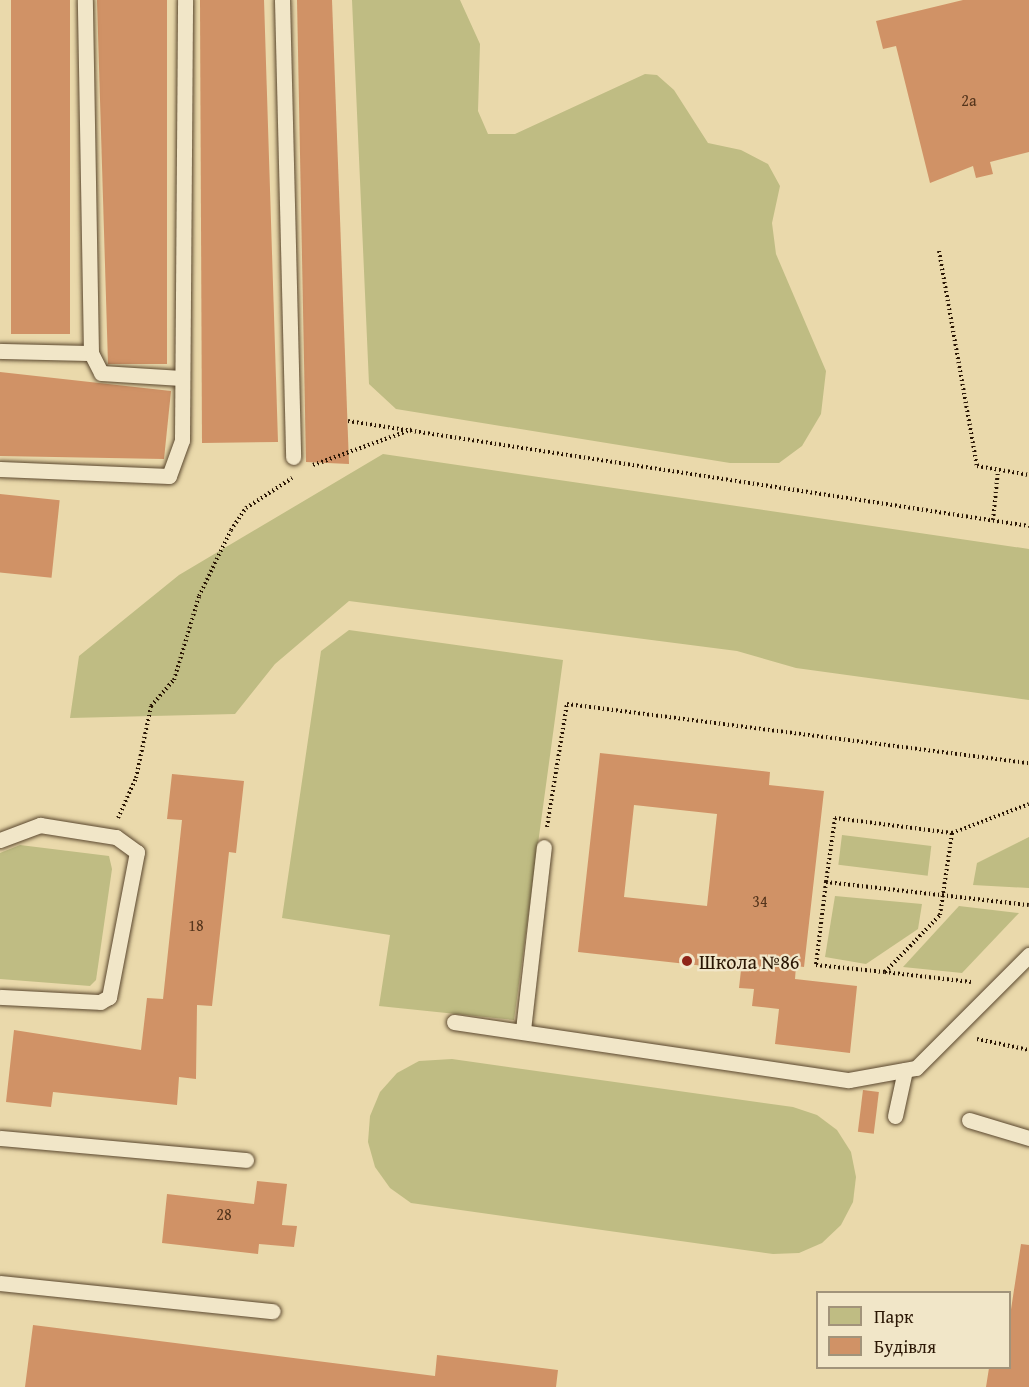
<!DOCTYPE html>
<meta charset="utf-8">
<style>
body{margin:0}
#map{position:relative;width:1029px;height:1387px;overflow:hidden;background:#ead9ab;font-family:"Gentium Book Plus",serif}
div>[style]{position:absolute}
.green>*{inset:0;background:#bfbc83;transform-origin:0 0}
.building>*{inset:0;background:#d09266;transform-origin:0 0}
.path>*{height:4px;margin-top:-2px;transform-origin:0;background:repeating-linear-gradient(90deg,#2a1604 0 1.5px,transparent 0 4.5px)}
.roads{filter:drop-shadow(0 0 2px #5a472e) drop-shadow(0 0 2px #5a472e)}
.service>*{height:15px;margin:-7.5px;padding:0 7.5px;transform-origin:7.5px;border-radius:7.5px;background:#f1e6c8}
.dots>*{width:16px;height:16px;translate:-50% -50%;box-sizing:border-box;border:3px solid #f1e6c8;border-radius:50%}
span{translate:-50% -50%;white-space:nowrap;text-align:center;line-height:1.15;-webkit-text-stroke:4.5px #f1e6c8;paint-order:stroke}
.number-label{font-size:16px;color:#54351c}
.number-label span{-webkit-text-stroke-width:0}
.poi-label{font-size:20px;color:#2a1604}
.left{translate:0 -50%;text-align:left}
.legend{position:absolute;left:816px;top:1291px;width:195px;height:78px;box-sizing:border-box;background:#f1e6c8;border:2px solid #a1937a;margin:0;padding:8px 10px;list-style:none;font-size:18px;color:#2a1604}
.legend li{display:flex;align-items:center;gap:12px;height:30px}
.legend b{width:30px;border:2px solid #a1937a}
</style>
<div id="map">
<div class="green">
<i style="clip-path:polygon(352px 0,460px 0,480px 44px,478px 111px,488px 134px,515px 134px,645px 74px,657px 75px,674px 90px,708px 143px,741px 150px,768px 164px,780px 186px,772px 223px,776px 254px,826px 371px,821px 414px,802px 446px,779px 463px,730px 463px,396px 409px,369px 384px)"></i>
<i style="clip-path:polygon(383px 454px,1029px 549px,1029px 700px,796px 668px,737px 651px,349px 601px,275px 664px,235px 714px,70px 718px,79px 656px,179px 575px)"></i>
<i style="clip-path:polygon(349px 630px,563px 660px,514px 1020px,379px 1006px,390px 935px,282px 918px,321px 651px)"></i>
<i style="left:842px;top:835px;width:90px;height:30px;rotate:7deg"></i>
<i style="clip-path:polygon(1029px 837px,1029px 888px,973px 885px,977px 863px)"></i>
<i style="clip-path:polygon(20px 845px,109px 856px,112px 869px,96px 980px,90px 986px,0 979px,0 853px)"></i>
<i style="clip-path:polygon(835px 896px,922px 904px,918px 929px,866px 964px,825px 957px)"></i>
<i style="clip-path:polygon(959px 906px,1019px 913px,962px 973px,903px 967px)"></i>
<i style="clip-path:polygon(452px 1059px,793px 1107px,817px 1115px,837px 1130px,851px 1152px,856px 1177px,853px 1202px,841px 1225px,822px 1243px,799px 1253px,773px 1254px,411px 1203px,390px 1188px,375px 1167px,368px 1142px,370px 1116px,380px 1092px,397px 1073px,419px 1061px)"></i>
</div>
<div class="building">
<i style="left:11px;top:0;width:59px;height:334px"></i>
<i style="clip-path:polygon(97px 0,167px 0,167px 364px,108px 364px)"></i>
<i style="clip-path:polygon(200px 0,264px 0,278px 442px,202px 443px)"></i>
<i style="clip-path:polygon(297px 0,332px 0,349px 464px,306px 462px)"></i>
<i style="clip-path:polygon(963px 0,1029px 0,1029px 152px,990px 162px,993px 174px,976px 178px,973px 166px,930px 183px,896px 46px,883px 49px,876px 21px)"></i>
<i style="clip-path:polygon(0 372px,171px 391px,164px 459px,0 456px)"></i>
<i style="left:0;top:494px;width:60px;height:78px;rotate:6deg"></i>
<i style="clip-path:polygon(evenodd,600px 753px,770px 772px,769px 785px,824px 791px,804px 967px,796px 966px,795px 979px,857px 986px,850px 1053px,775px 1044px,779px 1009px,752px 1006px,754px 989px,739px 988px,741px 970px,578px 952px,600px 753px,634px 805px,717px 814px,707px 906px,624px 897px,634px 805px)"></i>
<i style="clip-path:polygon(172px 774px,244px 781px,236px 853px,229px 852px,212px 1006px,197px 1005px,196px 1079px,179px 1077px,177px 1105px,53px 1092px,51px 1107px,6px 1102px,14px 1030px,141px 1050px,147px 998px,163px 999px,182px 820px,167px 819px)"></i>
<i style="left:863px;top:1090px;width:16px;height:42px;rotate:7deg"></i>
<i style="clip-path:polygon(257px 1181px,287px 1184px,282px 1225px,297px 1226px,294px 1247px,259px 1244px,258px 1254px,162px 1243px,167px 1194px,254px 1204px)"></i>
<i style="clip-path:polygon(1021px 1244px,1029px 1245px,1029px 1387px,986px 1387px,989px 1368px,1010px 1368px,1010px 1316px)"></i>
<i style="clip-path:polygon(33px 1325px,435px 1376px,437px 1355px,558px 1370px,556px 1387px,25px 1387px)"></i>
</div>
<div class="path">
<i style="left:939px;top:251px;width:218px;rotate:80deg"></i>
<i style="left:977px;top:466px;width:53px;rotate:9.8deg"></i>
<i style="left:348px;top:421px;width:689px;rotate:8.77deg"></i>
<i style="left:313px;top:465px;width:106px;rotate:-19.8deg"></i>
<i style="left:993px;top:520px;width:49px;rotate:-84.2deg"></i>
<i style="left:118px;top:818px;width:44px;rotate:-65.8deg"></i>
<i style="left:136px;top:778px;width:74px;rotate:-78.2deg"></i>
<i style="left:151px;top:706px;width:35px;rotate:-49deg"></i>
<i style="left:174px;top:680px;width:88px;rotate:-73.4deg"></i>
<i style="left:199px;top:596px;width:73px;rotate:-64.1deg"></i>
<i style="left:231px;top:530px;width:27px;rotate:-56deg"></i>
<i style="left:246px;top:508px;width:55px;rotate:-33.1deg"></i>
<i style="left:547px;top:827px;width:125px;rotate:-80.8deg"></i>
<i style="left:567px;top:704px;width:466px;rotate:7.3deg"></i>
<i style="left:952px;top:833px;width:118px;rotate:-172.7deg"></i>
<i style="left:835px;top:818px;width:65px;rotate:98deg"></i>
<i style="left:826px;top:882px;width:204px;rotate:6.5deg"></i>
<i style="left:826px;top:882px;width:84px;rotate:96.9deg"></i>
<i style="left:816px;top:965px;width:69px;rotate:5.8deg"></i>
<i style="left:971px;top:982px;width:87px;rotate:-173.4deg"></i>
<i style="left:885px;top:972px;width:79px;rotate:-46deg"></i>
<i style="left:940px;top:915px;width:83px;rotate:-81.7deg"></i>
<i style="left:952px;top:833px;width:82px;rotate:-20.6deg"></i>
<i style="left:977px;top:1039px;width:53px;rotate:11.9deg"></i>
</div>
<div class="roads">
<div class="service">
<i style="left:282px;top:0;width:457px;rotate:88.6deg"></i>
<i style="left:0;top:351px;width:91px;rotate:1.3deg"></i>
<i style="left:91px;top:353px;width:353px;rotate:-91deg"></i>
<i style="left:91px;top:353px;width:22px;rotate:63deg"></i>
<i style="left:101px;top:373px;width:81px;rotate:3.5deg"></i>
<i style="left:0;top:469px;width:169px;rotate:2.4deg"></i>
<i style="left:169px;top:476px;width:38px;rotate:-70deg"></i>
<i style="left:182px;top:440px;width:440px;rotate:-89.6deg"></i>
<i style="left:0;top:840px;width:43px;rotate:-20.6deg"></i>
<i style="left:40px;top:825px;width:77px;rotate:9deg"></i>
<i style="left:116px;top:837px;width:26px;rotate:36deg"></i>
<i style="left:137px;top:852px;width:148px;rotate:100.9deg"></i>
<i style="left:109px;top:997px;width:10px;rotate:151deg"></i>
<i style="left:100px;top:1002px;width:100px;rotate:-177.1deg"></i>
<i style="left:454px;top:1022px;width:399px;rotate:8.4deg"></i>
<i style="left:849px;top:1080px;width:68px;rotate:-10.2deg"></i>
<i style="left:916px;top:1068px;width:160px;rotate:-45deg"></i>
<i style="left:523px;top:1030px;width:184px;rotate:-83.5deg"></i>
<i style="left:895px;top:1116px;width:47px;rotate:-77.7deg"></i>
<i style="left:969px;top:1120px;width:63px;rotate:16.7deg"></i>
<i style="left:0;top:1138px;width:247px;rotate:5.1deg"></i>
<i style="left:0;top:1283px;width:274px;rotate:5.9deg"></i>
</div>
</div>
<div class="dots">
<i style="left:687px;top:961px;background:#8f2418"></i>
</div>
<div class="number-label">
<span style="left:969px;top:100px">2а</span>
<span style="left:760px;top:901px">34</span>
<span style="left:196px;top:925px">18</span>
<span style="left:224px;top:1214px">28</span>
</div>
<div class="poi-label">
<span class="left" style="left:699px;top:961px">Школа №86</span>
</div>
<ul class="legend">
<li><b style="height:16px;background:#bfbc83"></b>Парк</li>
<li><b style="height:16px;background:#d09266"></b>Будівля</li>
</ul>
</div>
